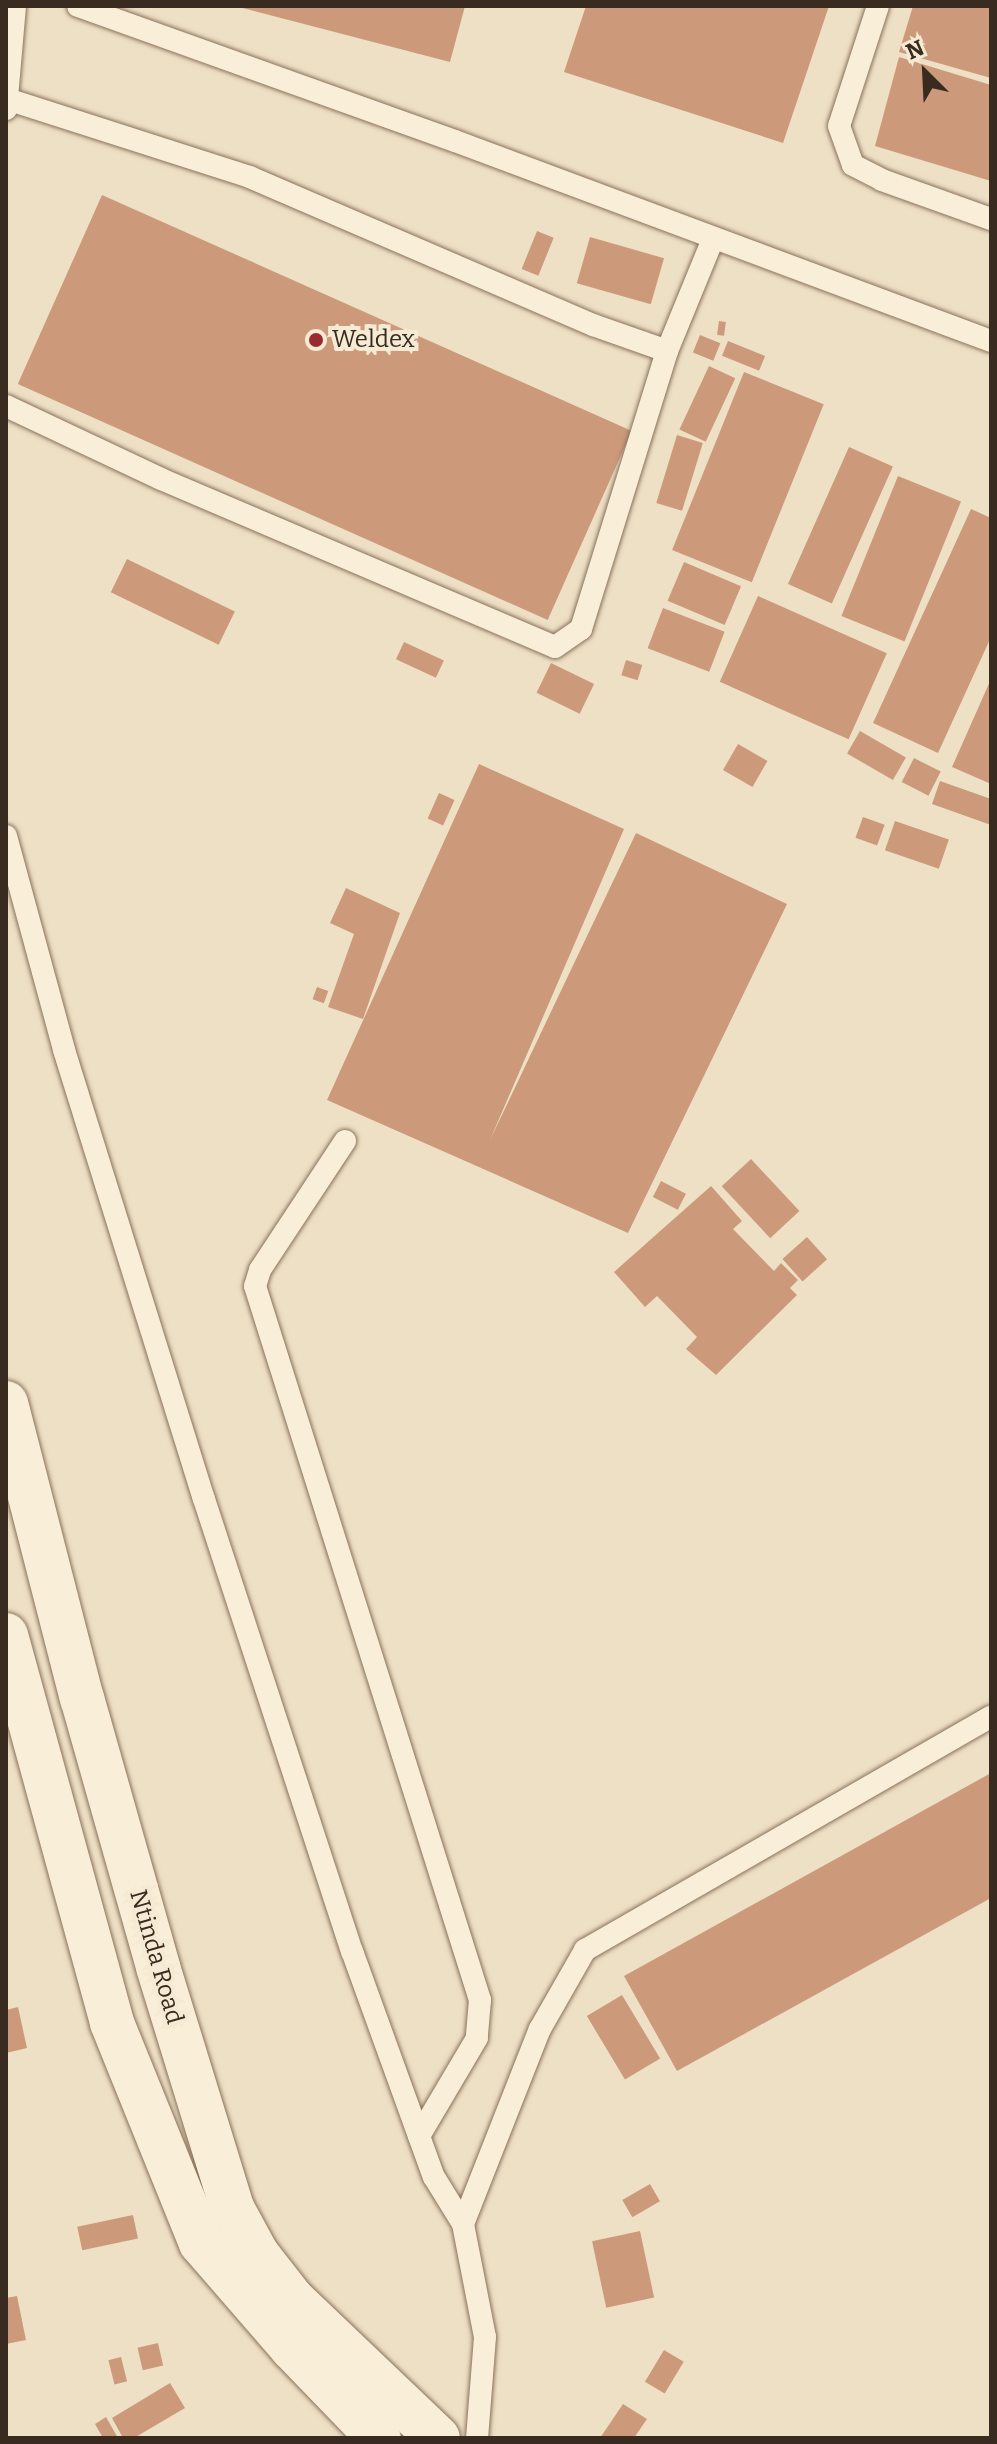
<!DOCTYPE html>
<style>
body{margin:0}
#map{position:relative;width:997px;height:2444px;overflow:hidden;background:#eee0c5;font-family:Bitter,serif}
div>[style]{position:absolute}
.building>*{inset:0;background:#cc9a7b;transform-origin:0 0}
.roads{filter:drop-shadow(0 0 2px #89725b) drop-shadow(0 0 2px #89725b)}
.service>*{height:22px;margin:-11px;padding:0 11px;transform-origin:11px;border-radius:11px;background:#f9eed8}
.secondary>*{height:44px;margin:-22px;padding:0 22px;transform-origin:22px;border-radius:22px;background:#f9eed8}
.dots>*{width:22px;height:22px;translate:-50% -50%;box-sizing:border-box;border:4px solid #f5ebd4;border-radius:50%}
span{translate:-50% -50%;white-space:nowrap;text-align:center;line-height:1.15;-webkit-text-stroke:8px #f5ebd4;paint-order:stroke}
.poi-label{font-size:24px;color:#392b1f}
.left{translate:0 -50%;text-align:left}
.street-label{font-size:24px;color:#392b1f}
.frame{position:absolute;inset:0;border:8px solid #392b1f;pointer-events:none}
.north{position:absolute;left:885px;top:32px;width:80px;height:80px;-webkit-text-stroke:6px #f5ebd4;paint-order:stroke;rotate:336deg;font-size:22px;font-weight:700;line-height:32px;text-align:center;color:#392b1f}
.north::after{content:'';display:block;margin:auto;width:28px;height:36px;background:#392b1f;clip-path:polygon(50% 0,100% 100%,50% 72%,0 100%)}
</style>
<div id="map">
<div class="building">
<i style="clip-path:polygon(235px 6px,465px 6px,450px 62px)"></i>
<i style="clip-path:polygon(586px 6px,829px 6px,783px 143px,564px 72px)"></i>
<i style="clip-path:polygon(913px 6px,991px 6px,991px 78px,899px 52px)"></i>
<i style="clip-path:polygon(899px 57px,991px 85px,991px 181px,875px 146px)"></i>
<i style="left:102px;top:195px;width:580px;height:207px;rotate:24deg"></i>
<i style="left:537px;top:231px;width:18px;height:41px;rotate:22deg"></i>
<i style="left:590px;top:237px;width:77px;height:48px;rotate:16deg"></i>
<i style="left:719px;top:321px;width:7px;height:14px;rotate:8deg"></i>
<i style="left:700px;top:335px;width:22px;height:19px;rotate:22deg"></i>
<i style="left:728px;top:341px;width:40px;height:16px;rotate:22deg"></i>
<i style="left:709px;top:366px;width:29px;height:70px;rotate:25deg"></i>
<i style="left:744px;top:372px;width:86px;height:192px;rotate:22deg"></i>
<i style="left:677px;top:435px;width:27px;height:71px;rotate:17deg"></i>
<i style="left:849px;top:447px;width:48px;height:150px;rotate:24deg"></i>
<i style="left:898px;top:476px;width:68px;height:151px;rotate:22deg"></i>
<i style="clip-path:polygon(971px 509px,991px 518px,991px 637px,938px 753px,873px 723px)"></i>
<i style="left:127px;top:559px;width:120px;height:37px;rotate:26deg"></i>
<i style="left:684px;top:562px;width:62px;height:42px;rotate:23deg"></i>
<i style="left:758px;top:596px;width:141px;height:94px;rotate:24deg"></i>
<i style="left:663px;top:608px;width:66px;height:43px;rotate:21deg"></i>
<i style="left:404px;top:642px;width:44px;height:19px;rotate:25deg"></i>
<i style="left:626px;top:660px;width:17px;height:16px;rotate:17deg"></i>
<i style="left:551px;top:663px;width:48px;height:33px;rotate:26deg"></i>
<i style="clip-path:polygon(991px 679px,991px 784px,952px 767px)"></i>
<i style="left:860px;top:731px;width:53px;height:26px;rotate:30deg"></i>
<i style="left:738px;top:744px;width:34px;height:30px;rotate:30deg"></i>
<i style="left:914px;top:758px;width:30px;height:27px;rotate:27deg"></i>
<i style="clip-path:polygon(479px 764px,624px 829px,490px 1140px,636px 833px,787px 904px,628px 1233px,327px 1100px)"></i>
<i style="clip-path:polygon(940px 781px,991px 799px,991px 825px,932px 804px)"></i>
<i style="left:439px;top:793px;width:17px;height:28px;rotate:24deg"></i>
<i style="left:863px;top:817px;width:23px;height:22px;rotate:20deg"></i>
<i style="left:895px;top:821px;width:57px;height:31px;rotate:19deg"></i>
<i style="clip-path:polygon(346px 888px,400px 913px,363px 1019px,328px 1007px,354px 934px,330px 923px)"></i>
<i style="left:317px;top:987px;width:12px;height:13px;rotate:20deg"></i>
<i style="left:751px;top:1159px;width:71px;height:40px;rotate:47deg"></i>
<i style="left:661px;top:1181px;width:28px;height:18px;rotate:27deg"></i>
<i style="clip-path:polygon(711px 1186px,742px 1221px,733px 1229px,774px 1271px,781px 1263px,798px 1280px,790px 1288px,797px 1295px,716px 1375px,686px 1349px,697px 1337px,657px 1296px,645px 1307px,614px 1272px)"></i>
<i style="left:807px;top:1237px;width:30px;height:33px;rotate:48deg"></i>
<i style="clip-path:polygon(991px 1773px,991px 1898px,677px 2071px,624px 1976px)"></i>
<i style="left:622px;top:1995px;width:74px;height:41px;rotate:59deg"></i>
<i style="clip-path:polygon(18px 2007px,27px 2048px,6px 2053px,6px 2010px)"></i>
<i style="left:650px;top:2184px;width:20px;height:32px;rotate:60deg"></i>
<i style="left:133px;top:2215px;width:24px;height:57px;rotate:78deg"></i>
<i style="left:640px;top:2231px;width:68px;height:49px;rotate:78deg"></i>
<i style="clip-path:polygon(17px 2296px,26px 2340px,6px 2344px,6px 2298px)"></i>
<i style="left:158px;top:2343px;width:23px;height:21px;rotate:77deg"></i>
<i style="left:664px;top:2350px;width:23px;height:37px;rotate:31deg"></i>
<i style="left:121px;top:2357px;width:25px;height:13px;rotate:76deg"></i>
<i style="clip-path:polygon(170px 2383px,185px 2408px,134px 2438px,123px 2438px,112px 2418px)"></i>
<i style="clip-path:polygon(623px 2404px,647px 2419px,634px 2438px,600px 2438px)"></i>
<i style="clip-path:polygon(106px 2417px,118px 2438px,103px 2438px,95px 2424px)"></i>
</div>
<div class="roads">
<div class="service">
<i style="left:78px;top:6px;width:400px;rotate:19.7deg"></i>
<i style="left:455px;top:141px;width:572px;rotate:20.46deg"></i>
<i style="left:878px;top:6px;width:126px;rotate:108deg"></i>
<i style="left:839px;top:126px;width:41px;rotate:70.3deg"></i>
<i style="left:853px;top:165px;width:33px;rotate:27deg"></i>
<i style="left:882px;top:180px;width:116px;rotate:19.7deg"></i>
<i style="left:6px;top:109px;width:103px;rotate:-85deg"></i>
<i style="left:667px;top:351px;width:121px;rotate:-67.7deg"></i>
<i style="left:6px;top:406px;width:171px;rotate:25.2deg"></i>
<i style="left:161px;top:479px;width:428px;rotate:23.1deg"></i>
<i style="left:555px;top:647px;width:32px;rotate:-35deg"></i>
<i style="left:581px;top:629px;width:291px;rotate:-72.8deg"></i>
<i style="left:667px;top:351px;width:78px;rotate:-160.6deg"></i>
<i style="left:593px;top:325px;width:374px;rotate:-156.7deg"></i>
<i style="left:250px;top:177px;width:255px;rotate:-162.2deg"></i>
<i style="left:6px;top:836px;width:222px;rotate:74.8deg"></i>
<i style="left:64px;top:1050px;width:470px;rotate:72.7deg"></i>
<i style="left:204px;top:1499px;width:476px;rotate:71.9deg"></i>
<i style="left:352px;top:1951px;width:240px;rotate:70.1deg"></i>
<i style="left:434px;top:2177px;width:55px;rotate:58.3deg"></i>
<i style="left:463px;top:2224px;width:115px;rotate:79deg"></i>
<i style="left:485px;top:2337px;width:101px;rotate:94.5deg"></i>
<i style="left:345px;top:1141px;width:154px;rotate:123.4deg"></i>
<i style="left:260px;top:1270px;width:17px;rotate:107deg"></i>
<i style="left:255px;top:1286px;width:749px;rotate:72.51deg"></i>
<i style="left:480px;top:2000px;width:38px;rotate:95deg"></i>
<i style="left:477px;top:2038px;width:114px;rotate:120.6deg"></i>
<i style="left:463px;top:2224px;width:210px;rotate:-68.5deg"></i>
<i style="left:540px;top:2029px;width:91px;rotate:-60.3deg"></i>
<i style="left:585px;top:1950px;width:468px;rotate:-29.9deg"></i>
</div>
<div class="secondary">
<i style="left:6px;top:1403px;width:305px;rotate:75.6deg"></i>
<i style="left:82px;top:1698px;width:280px;rotate:74.2deg"></i>
<i style="left:158px;top:1967px;width:252px;rotate:72.9deg"></i>
<i style="left:232px;top:2208px;width:52px;rotate:61.5deg"></i>
<i style="left:257px;top:2254px;width:58px;rotate:52deg"></i>
<i style="left:293px;top:2300px;width:200px;rotate:43.6deg"></i>
<i style="left:6px;top:1635px;width:402px;rotate:74.7deg"></i>
<i style="left:112px;top:2023px;width:237px;rotate:68deg"></i>
<i style="left:201px;top:2243px;width:139px;rotate:49.1deg"></i>
<i style="left:292px;top:2348px;width:125px;rotate:46deg"></i>
</div>
</div>
<div class="dots">
<i style="left:316px;top:340px;background:#972b2f"></i>
</div>
<div class="poi-label">
<span class="left" style="left:332px;top:340px">Weldex</span>
</div>
<div class="street-label">
<span style="left:156px;top:1957px;rotate:74deg">Ntinda Road</span>
</div>
<div class="frame"></div>
<div class="north">N</div>
</div>
